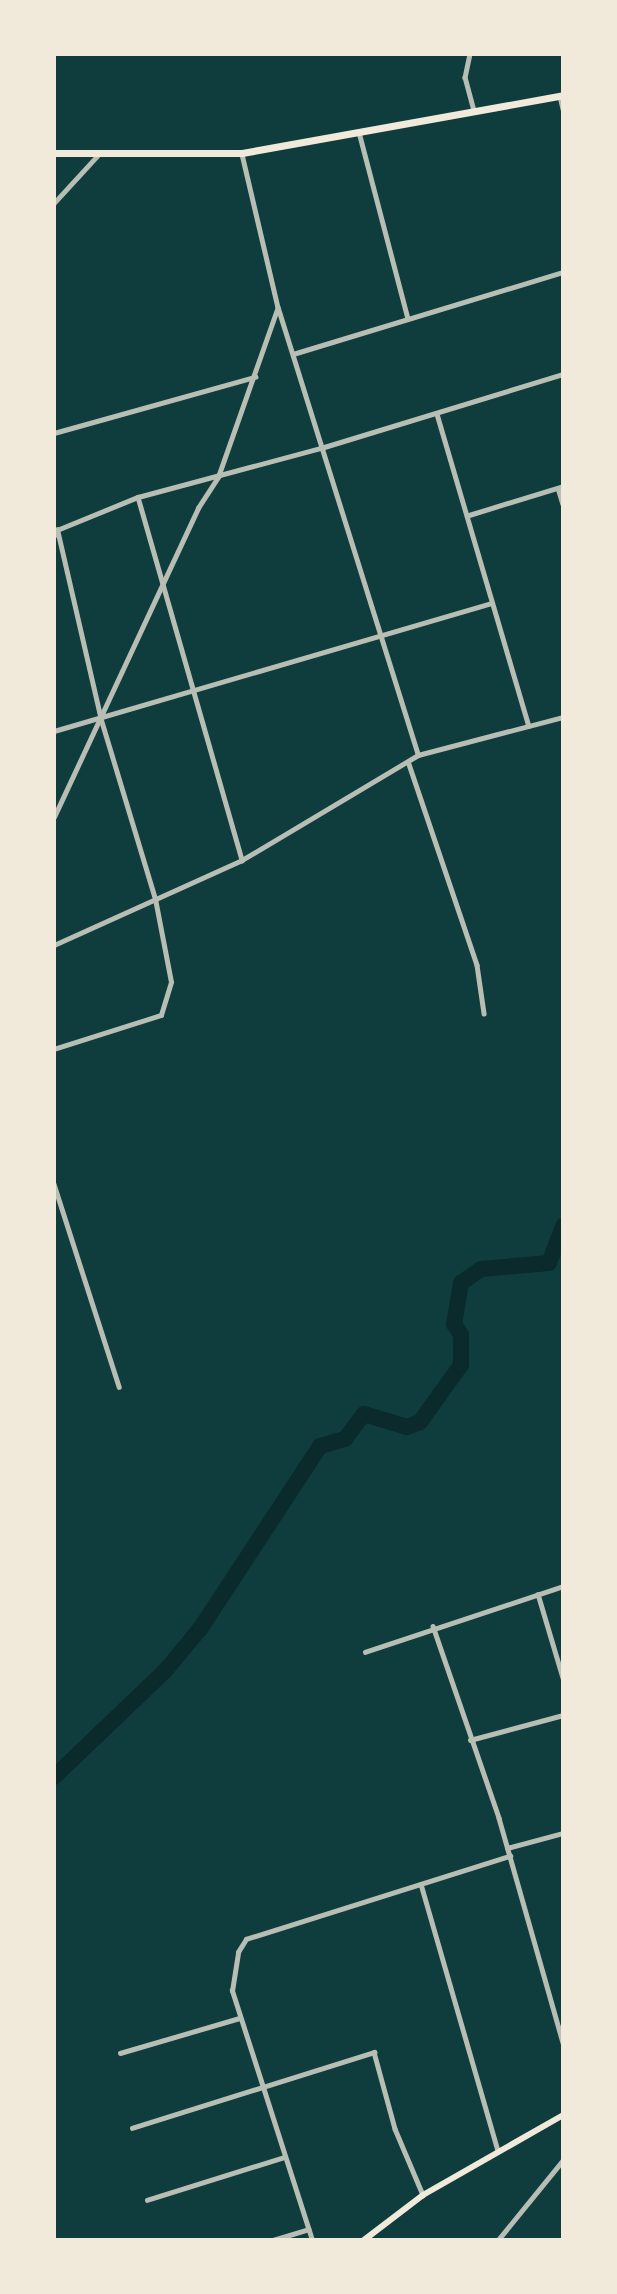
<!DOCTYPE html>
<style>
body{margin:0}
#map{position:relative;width:617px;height:2294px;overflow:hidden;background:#0f3d3e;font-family:"IBM Plex Serif",serif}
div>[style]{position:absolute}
.river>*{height:16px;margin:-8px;padding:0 8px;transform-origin:8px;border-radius:8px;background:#0a2a2b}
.minor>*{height:4.5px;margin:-2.25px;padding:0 2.25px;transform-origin:2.25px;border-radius:2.25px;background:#b8beb3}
.secondary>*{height:6px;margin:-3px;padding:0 3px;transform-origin:3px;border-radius:3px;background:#f1e9da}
.primary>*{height:7px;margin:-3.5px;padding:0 3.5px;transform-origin:3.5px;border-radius:3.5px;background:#f1e9da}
span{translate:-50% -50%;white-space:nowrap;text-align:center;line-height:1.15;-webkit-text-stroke:6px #f1e9da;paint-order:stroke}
.frame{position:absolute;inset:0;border:56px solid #f1e9da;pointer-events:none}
</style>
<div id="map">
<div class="river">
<i style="left:54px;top:1777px;width:153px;rotate:-43.7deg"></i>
<i style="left:165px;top:1671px;width:55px;rotate:-50.2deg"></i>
<i style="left:200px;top:1629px;width:219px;rotate:-56.7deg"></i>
<i style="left:320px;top:1446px;width:26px;rotate:-16deg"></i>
<i style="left:345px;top:1439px;width:31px;rotate:-53deg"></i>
<i style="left:364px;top:1414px;width:45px;rotate:16.8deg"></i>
<i style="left:407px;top:1427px;width:14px;rotate:-21deg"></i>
<i style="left:420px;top:1422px;width:70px;rotate:-54.3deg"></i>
<i style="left:461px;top:1365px;width:30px;rotate:-90deg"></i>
<i style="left:461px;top:1335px;width:13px;rotate:-122deg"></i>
<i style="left:454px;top:1324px;width:42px;rotate:-80.3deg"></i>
<i style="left:461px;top:1283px;width:24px;rotate:-35deg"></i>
<i style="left:481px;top:1269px;width:68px;rotate:-5deg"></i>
<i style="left:549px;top:1263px;width:40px;rotate:-69deg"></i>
</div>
<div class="minor">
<i style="left:470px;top:54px;width:24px;rotate:102deg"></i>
<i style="left:465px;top:77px;width:35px;rotate:75deg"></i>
<i style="left:560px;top:96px;width:13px;rotate:77deg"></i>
<i style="left:359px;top:132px;width:193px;rotate:75.3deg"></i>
<i style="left:242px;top:154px;width:157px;rotate:76.8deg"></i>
<i style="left:278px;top:307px;width:469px;rotate:72.6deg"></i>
<i style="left:54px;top:203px;width:64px;rotate:-47.5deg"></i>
<i style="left:293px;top:354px;width:282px;rotate:-16.9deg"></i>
<i style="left:437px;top:414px;width:325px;rotate:73.6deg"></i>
<i style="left:54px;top:433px;width:209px;rotate:-15.6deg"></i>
<i style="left:558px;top:488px;width:17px;rotate:73deg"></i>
<i style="left:138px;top:497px;width:378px;rotate:74deg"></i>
<i style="left:469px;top:515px;width:98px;rotate:-17.1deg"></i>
<i style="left:54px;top:536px;width:7px;rotate:-63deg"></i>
<i style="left:57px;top:530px;width:87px;rotate:-22.2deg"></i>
<i style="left:138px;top:497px;width:189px;rotate:-15deg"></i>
<i style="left:321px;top:448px;width:253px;rotate:-17deg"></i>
<i style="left:54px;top:731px;width:456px;rotate:-16.3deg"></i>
<i style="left:409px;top:764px;width:212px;rotate:71.3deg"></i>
<i style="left:477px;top:965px;width:49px;rotate:81.7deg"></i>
<i style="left:54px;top:817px;width:341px;rotate:-65deg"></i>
<i style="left:198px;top:508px;width:37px;rotate:-57deg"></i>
<i style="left:218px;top:477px;width:178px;rotate:-70.6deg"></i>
<i style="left:54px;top:945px;width:206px;rotate:-24.3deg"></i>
<i style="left:242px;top:860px;width:205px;rotate:-30.8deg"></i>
<i style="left:418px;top:755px;width:150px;rotate:-14.7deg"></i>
<i style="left:54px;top:1049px;width:112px;rotate:-17.6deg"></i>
<i style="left:161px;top:1015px;width:34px;rotate:-73deg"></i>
<i style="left:171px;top:982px;width:85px;rotate:-100.9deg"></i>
<i style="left:155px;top:899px;width:187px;rotate:-106.8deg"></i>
<i style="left:101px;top:720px;width:195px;rotate:-103deg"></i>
<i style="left:54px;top:1184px;width:213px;rotate:72.2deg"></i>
<i style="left:538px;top:1594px;width:88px;rotate:73.4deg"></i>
<i style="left:433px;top:1626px;width:203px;rotate:71deg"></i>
<i style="left:499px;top:1818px;width:234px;rotate:74.1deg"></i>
<i style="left:365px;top:1652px;width:209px;rotate:-18.4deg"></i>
<i style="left:470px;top:1740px;width:96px;rotate:-15deg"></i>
<i style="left:507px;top:1848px;width:58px;rotate:-15deg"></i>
<i style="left:421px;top:1884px;width:278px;rotate:73.9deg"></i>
<i style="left:120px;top:2053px;width:125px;rotate:-16.3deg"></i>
<i style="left:132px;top:2128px;width:254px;rotate:-17.4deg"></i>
<i style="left:374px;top:2052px;width:80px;rotate:74.7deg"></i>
<i style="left:395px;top:2129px;width:72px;rotate:67deg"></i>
<i style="left:147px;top:2200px;width:144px;rotate:-17.4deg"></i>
<i style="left:273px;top:2240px;width:37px;rotate:-17deg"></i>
<i style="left:312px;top:2240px;width:262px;rotate:-107.8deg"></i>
<i style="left:232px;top:1991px;width:39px;rotate:-81deg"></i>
<i style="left:238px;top:1952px;width:15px;rotate:-58deg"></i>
<i style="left:246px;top:1939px;width:277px;rotate:-17.5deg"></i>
<i style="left:498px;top:2240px;width:103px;rotate:-50.9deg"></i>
</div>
<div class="secondary">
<i style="left:364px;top:2240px;width:74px;rotate:-37.3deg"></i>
<i style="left:423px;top:2195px;width:161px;rotate:-29.7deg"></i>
</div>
<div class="primary">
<i style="left:54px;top:153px;width:188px"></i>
<i style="left:242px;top:153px;width:326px;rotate:-10.2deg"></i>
</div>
<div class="frame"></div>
</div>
